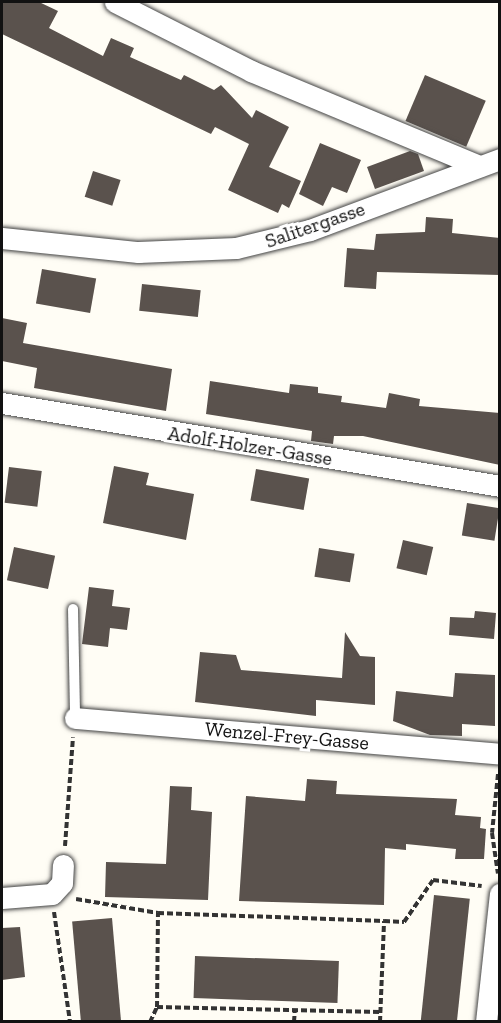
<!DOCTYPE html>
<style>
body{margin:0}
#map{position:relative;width:501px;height:1023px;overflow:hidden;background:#fffdf5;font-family:"Zilla Slab",serif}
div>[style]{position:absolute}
.building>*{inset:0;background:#5a524d;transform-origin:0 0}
.path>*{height:4px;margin-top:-2px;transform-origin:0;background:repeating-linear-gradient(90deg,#333 0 6px,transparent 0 9px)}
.roads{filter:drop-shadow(0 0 2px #444) drop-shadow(0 0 2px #444)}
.service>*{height:10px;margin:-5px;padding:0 5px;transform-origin:5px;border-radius:5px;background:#fff}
.minor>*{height:21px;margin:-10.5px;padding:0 10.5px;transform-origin:10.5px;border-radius:10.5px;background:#fff}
span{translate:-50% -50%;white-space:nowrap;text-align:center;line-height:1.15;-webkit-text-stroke:6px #fff;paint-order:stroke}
.street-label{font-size:20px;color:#111}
.frame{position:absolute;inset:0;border:3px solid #111;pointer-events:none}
</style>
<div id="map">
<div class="building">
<i style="clip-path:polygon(2px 2px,39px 2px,58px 11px,49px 28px,103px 56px,111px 38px,134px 48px,130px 57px,181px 80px,184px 75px,214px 90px,221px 85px,252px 118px,256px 110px,289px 127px,269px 167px,301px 181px,289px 208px,282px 204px,278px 213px,228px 190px,249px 144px,215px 127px,211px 134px,2px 34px)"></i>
<i style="left:425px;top:75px;width:66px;height:50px;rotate:23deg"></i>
<i style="clip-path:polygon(320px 143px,361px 160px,347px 193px,332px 187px,323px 206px,299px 194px)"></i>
<i style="clip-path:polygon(410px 151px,418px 154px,424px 171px,375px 189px,367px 167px)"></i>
<i style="left:93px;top:171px;width:29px;height:27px;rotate:18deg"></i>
<i style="clip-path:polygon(426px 217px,453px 219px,452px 233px,500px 238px,500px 275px,377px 272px,376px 289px,344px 287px,347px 248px,374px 250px,376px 234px,425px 232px)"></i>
<i style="left:42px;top:269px;width:55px;height:35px;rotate:10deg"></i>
<i style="left:142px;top:284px;width:59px;height:27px;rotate:6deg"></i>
<i style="clip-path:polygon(2px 318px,27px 323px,23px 343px,172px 369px,166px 411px,34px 388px,37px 368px,2px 361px)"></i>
<i style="clip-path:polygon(210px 381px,289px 393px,290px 384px,318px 387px,318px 393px,342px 396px,341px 402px,386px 408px,389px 393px,420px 399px,419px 406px,500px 413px,500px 465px,363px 436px,334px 436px,333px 444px,311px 441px,312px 431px,206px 414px)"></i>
<i style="clip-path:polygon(114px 466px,149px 473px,146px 485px,194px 494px,186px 540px,103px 523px)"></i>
<i style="left:9px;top:467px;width:33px;height:36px;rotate:7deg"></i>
<i style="left:256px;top:469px;width:54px;height:32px;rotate:10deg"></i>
<i style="left:467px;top:503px;width:33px;height:33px;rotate:9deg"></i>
<i style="left:403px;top:540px;width:31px;height:29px;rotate:13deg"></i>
<i style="left:14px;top:547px;width:42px;height:34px;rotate:12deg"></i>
<i style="left:319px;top:548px;width:36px;height:29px;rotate:9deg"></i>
<i style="clip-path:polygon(89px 587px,114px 590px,112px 606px,130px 608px,127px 630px,110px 628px,108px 647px,82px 644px)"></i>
<i style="clip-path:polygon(475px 611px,496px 613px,494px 639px,449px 635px,450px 617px,474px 618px)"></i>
<i style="clip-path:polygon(345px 632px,360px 656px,375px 657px,375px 705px,316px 700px,316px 716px,195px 702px,200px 652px,236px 655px,241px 670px,342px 678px)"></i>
<i style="clip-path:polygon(455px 673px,495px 675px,495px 726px,462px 724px,462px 736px,430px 735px,393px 721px,396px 691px,453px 697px)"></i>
<i style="clip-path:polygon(307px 779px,337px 781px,336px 794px,457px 799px,455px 815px,481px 817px,480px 828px,486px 829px,484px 859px,455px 859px,456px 849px,406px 844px,406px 850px,385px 848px,384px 905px,239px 901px,246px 796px,305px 801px)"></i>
<i style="clip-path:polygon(170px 786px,192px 787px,191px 810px,212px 812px,208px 900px,105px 897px,106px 862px,166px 864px)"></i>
<i style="left:434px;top:895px;width:36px;height:128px;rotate:6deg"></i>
<i style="left:112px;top:918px;width:104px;height:40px;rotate:85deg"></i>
<i style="clip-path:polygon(20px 927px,25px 977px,2px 980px,2px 928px)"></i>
<i style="left:195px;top:956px;width:144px;height:42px;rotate:2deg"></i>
</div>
<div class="path">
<i style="left:498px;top:774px;width:59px;rotate:95.8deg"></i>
<i style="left:492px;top:833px;width:41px;rotate:81.7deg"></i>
<i style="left:65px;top:846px;width:109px;rotate:-85.8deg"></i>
<i style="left:76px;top:899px;width:83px;rotate:9.7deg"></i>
<i style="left:158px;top:913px;width:226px;rotate:2deg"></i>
<i style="left:54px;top:912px;width:111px;rotate:81.7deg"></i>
<i style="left:157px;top:1007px;width:223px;rotate:1.3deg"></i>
<i style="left:150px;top:1022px;width:17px;rotate:-65deg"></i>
<i style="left:157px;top:1007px;width:94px;rotate:-89.4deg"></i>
<i style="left:294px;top:1022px;width:13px;rotate:-86deg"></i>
<i style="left:380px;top:1022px;width:101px;rotate:-87.7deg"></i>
<i style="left:384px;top:921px;width:20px;rotate:3deg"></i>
<i style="left:404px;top:922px;width:51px;rotate:-55.4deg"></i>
<i style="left:433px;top:880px;width:49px;rotate:7deg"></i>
</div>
<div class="roads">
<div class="service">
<i style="left:73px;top:609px;width:109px;rotate:88.9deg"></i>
</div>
<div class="minor">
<i style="left:115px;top:2px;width:153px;rotate:26.9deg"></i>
<i style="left:251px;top:71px;width:247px;rotate:22.6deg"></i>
<i style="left:2px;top:238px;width:137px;rotate:5.9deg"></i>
<i style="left:138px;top:252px;width:98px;rotate:-2.3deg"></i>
<i style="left:236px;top:248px;width:76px;rotate:-13.7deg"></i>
<i style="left:310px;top:230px;width:203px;rotate:-20.5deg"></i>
<i style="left:2px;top:403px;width:505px;rotate:9.46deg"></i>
<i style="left:75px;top:718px;width:427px;rotate:4.8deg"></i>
<i style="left:2px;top:898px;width:50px;rotate:-4.6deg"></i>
<i style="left:52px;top:894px;width:15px;rotate:-48deg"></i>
<i style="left:62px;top:883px;width:18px;rotate:-87deg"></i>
<i style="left:486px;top:1022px;width:129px;rotate:-83.8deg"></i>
</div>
</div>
<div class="street-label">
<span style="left:315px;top:225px;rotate:-19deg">Salitergasse</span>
<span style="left:250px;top:446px;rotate:9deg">Adolf-Holzer-Gasse</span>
<span style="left:287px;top:736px;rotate:5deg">Wenzel-Frey-Gasse</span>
</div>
<div class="frame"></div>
</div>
